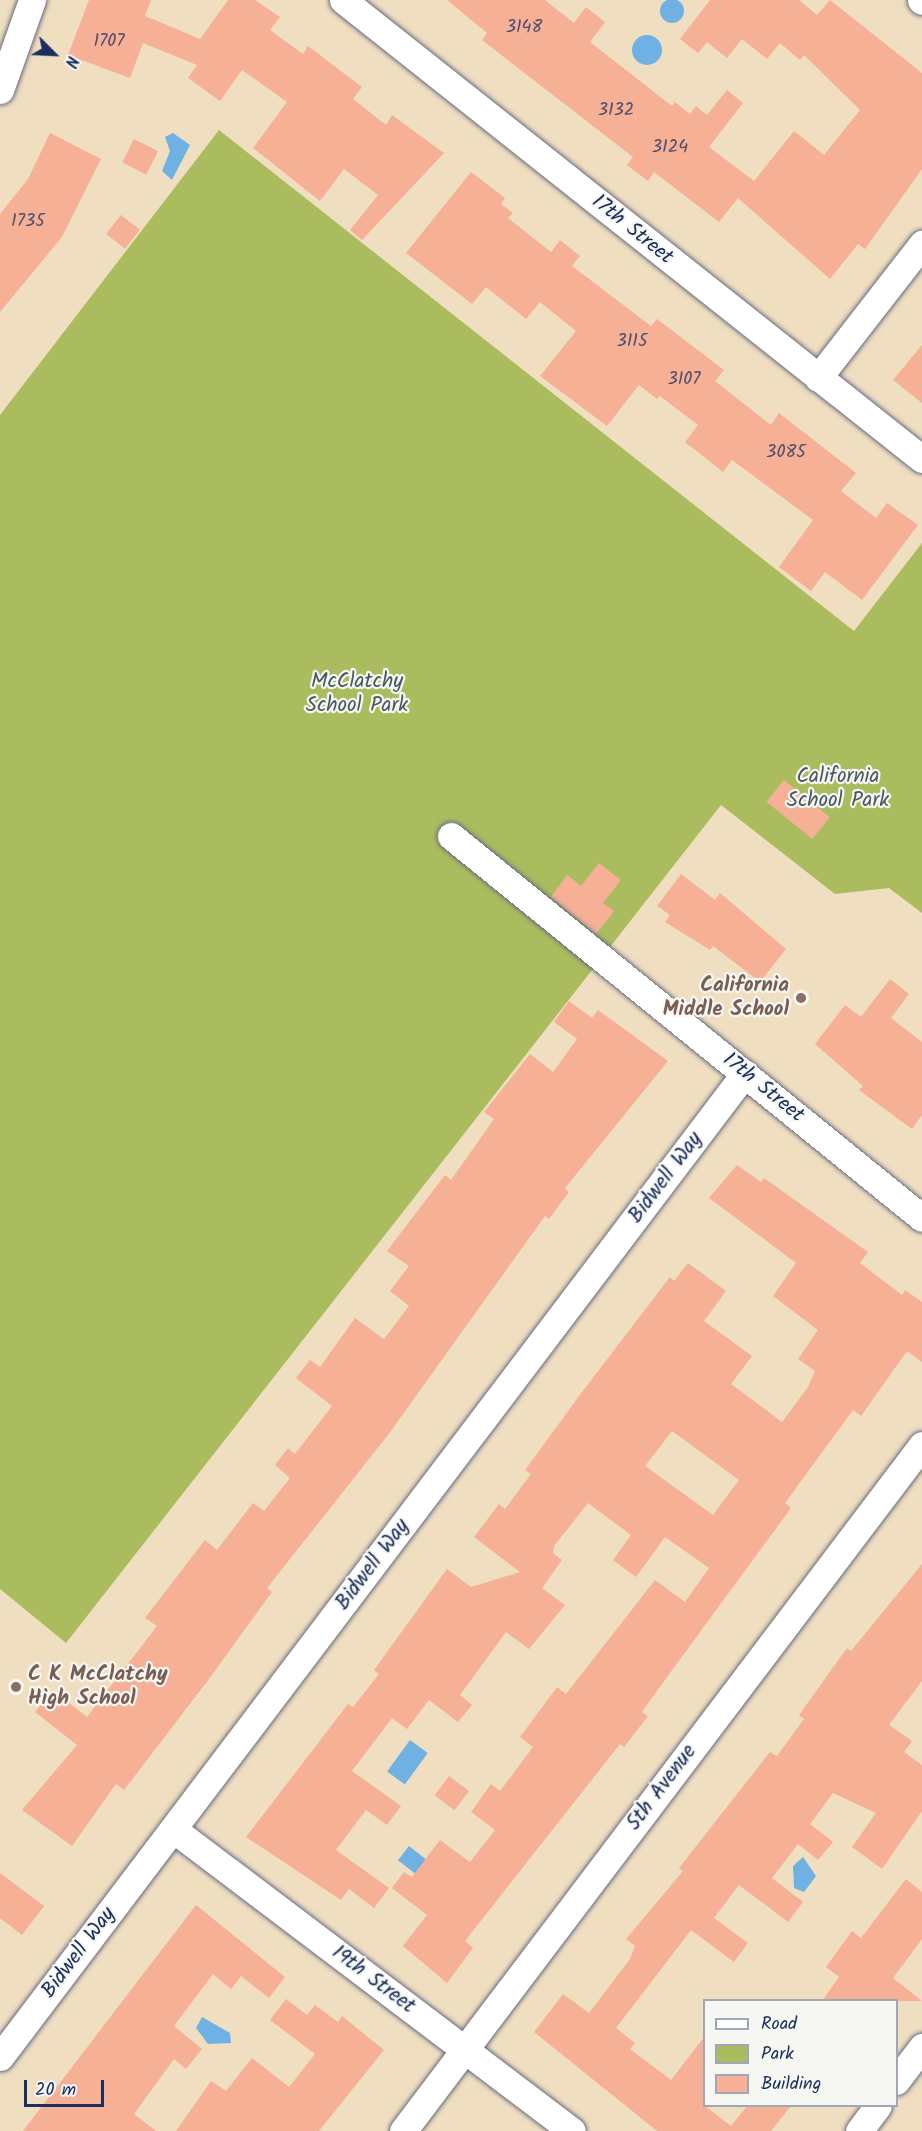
<!DOCTYPE html>
<style>
body{margin:0}
#map{position:relative;width:922px;height:2131px;overflow:hidden;background:#f0dec0;font-family:Kalam,sans-serif}
div>[style]{position:absolute}
.green>*{inset:0;background:#abbc5f}
.water>*{inset:0;background:#70b1e4;transform-origin:0 0}
.round{border-radius:50%}
.building>*{inset:0;background:#f5b096;transform-origin:0 0}
.roads{filter:drop-shadow(0 0 2px #666c80) drop-shadow(0 0 2px #666c80)}
.minor>*{height:27px;margin:-13.5px;padding:0 13.5px;transform-origin:13.5px;border-radius:13.5px;background:#fff}
.dots>*{width:16px;height:16px;translate:-50% -50%;box-sizing:border-box;border:3px solid #f6f6f2;border-radius:50%}
span{translate:-50% -50%;white-space:nowrap;text-align:center;line-height:1.15;-webkit-text-stroke:4.5px #f6f6f2;paint-order:stroke}
.number-label{font-size:18px;color:#524f6c}
.number-label span{-webkit-text-stroke-width:0}
.street-label{font-size:21px;color:#1b2f5e}
.park-label{font-size:21px;color:#46595e}
.education-label{font-size:21px;color:#785e54;font-weight:700}
.right{translate:-100% -50%;text-align:right}
.left{translate:0 -50%;text-align:left}
.legend{position:absolute;left:703px;top:1999px;width:195px;height:108px;box-sizing:border-box;background:#f6f6f2;border:2px solid #9ea6b7;margin:0;padding:8px 10px;list-style:none;font-size:18px;color:#1b2f5e}
.legend li{display:flex;align-items:center;gap:12px;height:30px}
.legend b{width:30px;border:2px solid #9ea6b7}
.north{position:absolute;left:24px;top:24px;width:60px;height:60px;-webkit-text-stroke:4px #f6f6f2;paint-order:stroke;rotate:114deg;font-size:16px;font-weight:700;line-height:24px;text-align:center;color:#1b2f5e}
.north::after{content:'';display:block;margin:auto;width:21px;height:27px;background:#1b2f5e;clip-path:polygon(50% 0,100% 100%,50% 72%,0 100%)}
.scale{position:absolute;left:24px;top:2080px;width:80px;height:27px;box-sizing:border-box;border:3px solid #1b2f5e;border-top:0;padding-left:8px;font-size:18px;line-height:21px;white-space:nowrap;color:#1b2f5e;-webkit-text-stroke:4px #f6f6f2;paint-order:stroke}
</style>
<div id="map">
<div class="green">
<i style="clip-path:polygon(219px 130px,854px 631px,922px 543px,922px 913px,889px 888px,835px 894px,721px 805px,66px 1643px,0 1589px,0 415px)"></i>
</div>
<div class="water">
<i class="round" style="left:660px;top:-1px;width:24px;height:24px"></i>
<i class="round" style="left:632px;top:35px;width:30px;height:30px"></i>
<i style="clip-path:polygon(173px 133px,190px 145px,172px 180px,162px 171px,170px 151px,165px 137px)"></i>
<i style="left:410px;top:1740px;width:22px;height:39px;rotate:36deg"></i>
<i style="left:409px;top:1846px;width:34px;height:18px;rotate:38deg"></i>
<i style="clip-path:polygon(803px 1857px,816px 1876px,804px 1892px,794px 1888px,793px 1866px)"></i>
<i style="clip-path:polygon(202px 2017px,230px 2033px,231px 2043px,208px 2044px,196px 2028px)"></i>
</div>
<div class="building">
<i style="clip-path:polygon(89px 0,151px 0,145px 16px,200px 39px,228px 0,255px 0,280px 17px,270px 30px,303px 54px,308px 46px,362px 87px,353px 99px,386px 125px,392px 115px,444px 153px,362px 240px,350px 230px,378px 195px,344px 169px,320px 201px,253px 148px,287px 102px,242px 70px,220px 101px,188px 78px,197px 65px,143px 43px,130px 78px,68px 55px)"></i>
<i style="clip-path:polygon(447px 0,545px 0,574px 23px,586px 7px,605px 22px,590px 42px,672px 106px,675px 102px,690px 114px,696px 106px,707px 115px,727px 90px,743px 103px,709px 147px,754px 181px,794px 131px,824px 155px,860px 110px,804px 55px,800px 60px,780px 43px,767px 59px,742px 39px,727px 58px,707px 42px,698px 53px,680px 39px,710px 0,799px 0,817px 15px,830px 0,922px 73px,922px 169px,865px 249px,858px 244px,830px 279px,738px 198px,719px 222px,654px 172px,648px 181px,627px 165px,633px 157px,482px 40px,487px 33px)"></i>
<i style="clip-path:polygon(50px 133px,101px 159px,62px 237px,0 312px,0 214px,28px 179px)"></i>
<i style="left:134px;top:139px;width:27px;height:26px;rotate:27deg"></i>
<i style="clip-path:polygon(471px 172px,505px 198px,501px 204px,513px 213px,508px 218px,551px 252px,560px 240px,580px 256px,572px 266px,651px 326px,657px 319px,724px 370px,715px 381px,771px 425px,779px 413px,856px 473px,841px 491px,876px 518px,887px 503px,918px 525px,862px 600px,825px 572px,811px 591px,779px 567px,813px 520px,732px 460px,723px 472px,685px 442px,698px 425px,660px 396px,657px 399px,639px 385px,607px 426px,540px 376px,576px 331px,540px 302px,526px 319px,486px 287px,472px 304px,406px 253px)"></i>
<i style="left:121px;top:215px;width:24px;height:24px;rotate:38deg"></i>
<i style="clip-path:polygon(922px 345px,922px 403px,893px 380px)"></i>
<i style="left:784px;top:780px;width:59px;height:28px;rotate:39deg"></i>
<i style="clip-path:polygon(599px 863px,621px 880px,603px 903px,614px 911px,596px 934px,551px 897px,567px 875px,581px 886px)"></i>
<i style="clip-path:polygon(681px 874px,715px 900px,720px 893px,786px 949px,760px 982px,713px 946px,710px 950px,665px 922px,670px 915px,657px 906px)"></i>
<i style="clip-path:polygon(890px 979px,909px 994px,891px 1018px,922px 1042px,922px 1115px,912px 1129px,859px 1090px,863px 1086px,815px 1044px,845px 1005px,861px 1017px)"></i>
<i style="clip-path:polygon(569px 1001px,592px 1018px,598px 1010px,668px 1061px,565px 1188px,569px 1192px,549px 1219px,545px 1216px,388px 1435px,267px 1588px,272px 1592px,209px 1679px,124px 1790px,116px 1784px,72px 1846px,22px 1810px,77px 1745px,35px 1712px,52px 1690px,87px 1717px,157px 1626px,145px 1618px,205px 1540px,217px 1550px,253px 1503px,264px 1511px,290px 1478px,275px 1465px,288px 1448px,295px 1454px,332px 1406px,296px 1378px,310px 1360px,320px 1367px,355px 1318px,384px 1339px,409px 1306px,390px 1291px,409px 1266px,387px 1251px,445px 1175px,451px 1180px,494px 1119px,484px 1112px,530px 1054px,553px 1072px,577px 1039px,554px 1022px)"></i>
<i style="clip-path:polygon(evenodd,737px 1165px,761px 1182px,764px 1178px,868px 1252px,860px 1263px,902px 1295px,905px 1290px,922px 1302px,922px 1362px,907px 1351px,861px 1416px,853px 1410px,785px 1503px,791px 1508px,659px 1688px,642px 1712px,648px 1716px,624px 1747px,620px 1744px,465px 1941px,473px 1948px,447px 1983px,403px 1946px,427px 1915px,392px 1888px,404px 1872px,412px 1877px,440px 1840px,470px 1862px,495px 1830px,471px 1812px,491px 1784px,500px 1791px,533px 1747px,520px 1737px,557px 1687px,566px 1694px,655px 1580px,685px 1602px,709px 1568px,665px 1537px,636px 1577px,613px 1560px,631px 1535px,588px 1503px,554px 1546px,553px 1553px,562px 1560px,542px 1588px,565px 1605px,529px 1649px,506px 1632px,460px 1695px,472px 1705px,458px 1722px,429px 1700px,407px 1729px,392px 1718px,352px 1771px,401px 1806px,387px 1825px,366px 1810px,336px 1850px,389px 1888px,374px 1908px,349px 1889px,341px 1900px,246px 1837px,348px 1704px,353px 1707px,379px 1674px,374px 1670px,447px 1569px,471px 1587px,520px 1572px,474px 1537px,499px 1504px,505px 1509px,531px 1474px,525px 1470px,582px 1392px,670px 1277px,674px 1281px,688px 1263px,726px 1291px,704px 1321px,752px 1356px,731px 1384px,782px 1422px,808px 1387px,815px 1371px,798px 1359px,818px 1330px,773px 1296px,796px 1263px,709px 1198px,737px 1165px,672px 1431px,739px 1480px,713px 1515px,645px 1466px,672px 1431px)"></i>
<i style="clip-path:polygon(922px 1564px,922px 1681px,889px 1725px,912px 1741px,904px 1752px,922px 1765px,922px 1811px,882px 1869px,852px 1847px,876px 1813px,833px 1793px,810px 1824px,833px 1842px,818px 1860px,798px 1844px,772px 1878px,803px 1902px,788px 1922px,739px 1885px,714px 1918px,748px 1943px,734px 1962px,691px 1930px,616px 2028px,635px 2043px,630px 2049px,671px 2080px,705px 2036px,705px 2106px,731px 2126px,747px 2106px,791px 2106px,771px 2131px,657px 2131px,534px 2032px,563px 1994px,589px 2013px,630px 1959px,635px 1946px,626px 1939px,683px 1871px,679px 1868px,770px 1752px,777px 1756px,804px 1719px,799px 1715px,847px 1648px,851px 1651px)"></i>
<i style="left:449px;top:1776px;width:25px;height:24px;rotate:37deg"></i>
<i style="clip-path:polygon(0 1873px,44px 1906px,22px 1935px,0 1918px)"></i>
<i style="clip-path:polygon(906px 1879px,922px 1892px,922px 1939px,893px 1978px,922px 2001px,822px 2001px,839px 1977px,826px 1967px,852px 1931px,861px 1938px)"></i>
<i style="clip-path:polygon(196px 1905px,285px 1977px,269px 1998px,241px 1976px,231px 1989px,213px 1974px,174px 2026px,202px 2049px,186px 2069px,174px 2059px,134px 2114px,156px 2131px,23px 2131px)"></i>
<i style="clip-path:polygon(286px 1999px,307px 2015px,315px 2005px,338px 2022px,342px 2016px,384px 2050px,319px 2131px,176px 2131px,211px 2081px,226px 2091px,252px 2058px,289px 2087px,315px 2054px,270px 2020px)"></i>
</div>
<div class="roads">
<div class="minor">
<i style="left:343px;top:0;width:739px;rotate:38.41deg"></i>
<i style="left:921px;top:0;width:1px;rotate:45deg"></i>
<i style="left:0;top:90px;width:96px;rotate:-70.4deg"></i>
<i style="left:818px;top:378px;width:170px;rotate:-52.2deg"></i>
<i style="left:451px;top:836px;width:606px;rotate:39.04deg"></i>
<i style="left:173px;top:1829px;width:500px;rotate:37.12deg"></i>
<i style="left:0;top:2057px;width:1234px;rotate:-52.87deg"></i>
<i style="left:896px;top:2081px;width:43px;rotate:-52.6deg"></i>
<i style="left:403px;top:2131px;width:860px;rotate:-52.89deg"></i>
<i style="left:859px;top:2131px;width:31px;rotate:-53deg"></i>
</div>
</div>
<div class="dots">
<i style="left:801px;top:998px;background:#8d6e63"></i>
<i style="left:16px;top:1687px;background:#8d6e63"></i>
</div>
<div class="number-label">
<span style="left:524px;top:28px">3148</span>
<span style="left:109px;top:42px">1707</span>
<span style="left:616px;top:111px">3132</span>
<span style="left:670px;top:148px">3124</span>
<span style="left:28px;top:222px">1735</span>
<span style="left:632px;top:342px">3115</span>
<span style="left:684px;top:380px">3107</span>
<span style="left:786px;top:453px">3085</span>
</div>
<div class="street-label">
<span style="left:632px;top:230px;rotate:39deg">17th Street</span>
<span style="left:763px;top:1088px;rotate:39deg">17th Street</span>
<span style="left:666px;top:1178px;rotate:-53deg">Bidwell Way</span>
<span style="left:373px;top:1565px;rotate:-53deg">Bidwell Way</span>
<span style="left:662px;top:1788px;rotate:-53deg">5th Avenue</span>
<span style="left:79px;top:1953px;rotate:-53deg">Bidwell Way</span>
<span style="left:373px;top:1980px;rotate:37deg">19th Street</span>
</div>
<div class="park-label">
<span style="left:357px;top:694px">McClatchy<br>School Park</span>
<span style="left:838px;top:789px">California<br>School Park</span>
</div>
<div class="education-label">
<span class="right" style="left:789px;top:998px">California<br>Middle School</span>
<span class="left" style="left:28px;top:1687px">C K McClatchy<br>High School</span>
</div>
<ul class="legend">
<li><b style="height:8px;background:#fff"></b>Road</li>
<li><b style="height:16px;background:#abbc5f"></b>Park</li>
<li><b style="height:16px;background:#f5b096"></b>Building</li>
</ul>
<div class="north">N</div>
<div class="scale">20 m</div>
</div>
